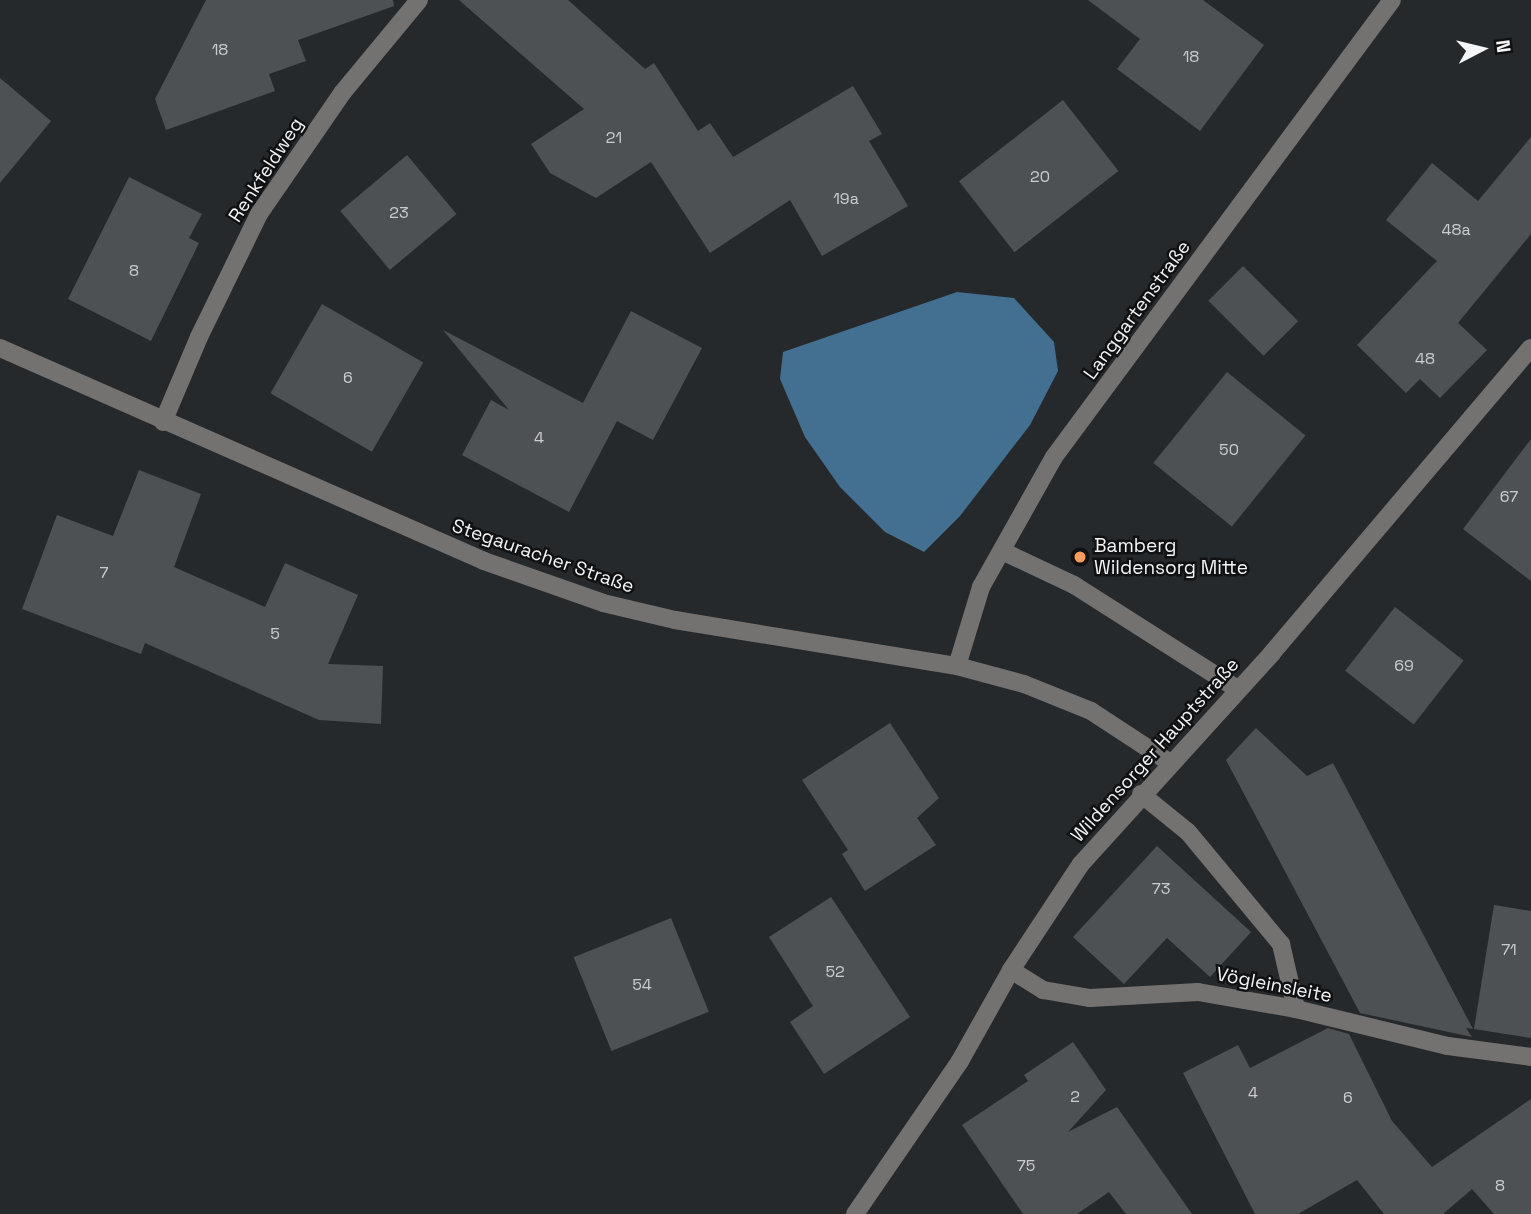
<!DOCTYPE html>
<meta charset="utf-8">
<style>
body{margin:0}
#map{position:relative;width:1531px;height:1214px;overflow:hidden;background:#26292b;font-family:"Space Grotesk",sans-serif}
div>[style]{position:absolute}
.water>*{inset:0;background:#437091}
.building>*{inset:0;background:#4e5154;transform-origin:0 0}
.minor>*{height:18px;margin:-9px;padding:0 9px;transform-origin:9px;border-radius:9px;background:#747271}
.dots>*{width:19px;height:19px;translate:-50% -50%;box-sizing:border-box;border:4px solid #101112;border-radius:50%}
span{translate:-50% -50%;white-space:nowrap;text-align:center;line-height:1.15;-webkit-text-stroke:5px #101112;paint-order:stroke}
.number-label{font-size:16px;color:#caccce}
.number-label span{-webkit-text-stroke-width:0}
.street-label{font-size:19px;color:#f3f5f7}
.poi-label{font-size:19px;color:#f3f5f7}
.left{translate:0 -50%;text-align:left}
.north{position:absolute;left:1447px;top:14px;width:70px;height:70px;-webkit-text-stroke:5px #101112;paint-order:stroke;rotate:83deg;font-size:19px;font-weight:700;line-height:28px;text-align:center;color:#f3f5f7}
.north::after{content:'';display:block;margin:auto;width:24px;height:32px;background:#f3f5f7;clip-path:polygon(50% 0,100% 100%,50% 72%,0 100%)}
</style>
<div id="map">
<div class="water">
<i style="clip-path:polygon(957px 292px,1014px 298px,1054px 342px,1058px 371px,1030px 425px,960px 516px,924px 552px,885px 532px,840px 487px,805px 437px,780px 379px,783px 352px)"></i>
</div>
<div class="building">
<i style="clip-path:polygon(206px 0,393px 0,394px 6px,298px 40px,306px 61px,269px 74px,275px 91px,166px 130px,155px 99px)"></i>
<i style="clip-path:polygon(459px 0,568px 0,645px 69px,654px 63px,698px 131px,710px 123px,733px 157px,853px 86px,882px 134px,869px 141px,908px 206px,822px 256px,790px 200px,710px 253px,651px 162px,596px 198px,550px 173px,531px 144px,584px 109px)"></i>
<i style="clip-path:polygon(1088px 0,1203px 0,1264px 45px,1200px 131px,1117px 69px,1140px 39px)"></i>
<i style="clip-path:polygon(0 78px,51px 121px,0 183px)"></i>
<i style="left:1063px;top:100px;width:90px;height:132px;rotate:52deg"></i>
<i style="clip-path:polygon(1531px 137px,1531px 234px,1458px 323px,1487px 350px,1440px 398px,1420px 379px,1406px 393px,1357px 345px,1437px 261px,1386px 220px,1432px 163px,1478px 201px)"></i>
<i style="left:407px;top:155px;width:77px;height:87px;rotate:50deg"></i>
<i style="clip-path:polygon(129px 177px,202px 214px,189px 238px,199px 243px,151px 341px,68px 299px)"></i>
<i style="left:1243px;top:266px;width:78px;height:49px;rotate:45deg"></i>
<i style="left:322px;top:304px;width:117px;height:103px;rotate:30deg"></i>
<i style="clip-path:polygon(631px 311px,702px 348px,653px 440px,617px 421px,569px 512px,462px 455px,491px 400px,509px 410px,443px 330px,583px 403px)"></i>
<i style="left:1227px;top:372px;width:101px;height:117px;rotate:39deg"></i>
<i style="clip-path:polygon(1531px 439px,1531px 581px,1463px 529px)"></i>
<i style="clip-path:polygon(139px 470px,201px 494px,174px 567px,265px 607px,285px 563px,358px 595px,328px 664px,383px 666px,381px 724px,319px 720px,145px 643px,141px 654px,22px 609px,57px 515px,113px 536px)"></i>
<i style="left:1395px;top:607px;width:87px;height:81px;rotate:38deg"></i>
<i style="clip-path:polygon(890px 723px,939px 798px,917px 818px,936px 845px,865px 891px,842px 854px,848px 850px,802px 780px)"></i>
<i style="clip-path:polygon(1256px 728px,1307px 776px,1333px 763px,1473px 1029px,1466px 1028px,1472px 1037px,1360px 1013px,1226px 760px)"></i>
<i style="clip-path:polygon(1157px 846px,1251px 932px,1210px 977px,1167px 938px,1124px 984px,1073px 937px)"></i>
<i style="clip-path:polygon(831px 897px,910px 1017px,824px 1074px,790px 1022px,813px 1006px,769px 937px)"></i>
<i style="clip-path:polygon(1494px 905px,1531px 911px,1531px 1038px,1474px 1029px)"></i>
<i style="left:671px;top:918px;width:101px;height:105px;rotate:68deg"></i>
<i style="clip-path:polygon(1328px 1028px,1349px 1034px,1392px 1121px,1432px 1167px,1531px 1099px,1531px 1214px,1494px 1214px,1472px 1189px,1443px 1214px,1384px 1214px,1357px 1180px,1298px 1214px,1255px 1214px,1183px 1073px,1238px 1045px,1250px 1068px)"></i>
<i style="clip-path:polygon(1073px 1042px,1106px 1090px,1068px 1132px,1117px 1107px,1192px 1214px,1126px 1214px,1109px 1192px,1077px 1214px,1023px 1214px,962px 1125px,1028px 1081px,1024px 1075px)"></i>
</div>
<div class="minor">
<i style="left:0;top:348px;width:529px;rotate:23.75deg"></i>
<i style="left:484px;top:561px;width:126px;rotate:19.4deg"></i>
<i style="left:603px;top:603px;width:74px;rotate:13.3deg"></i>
<i style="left:675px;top:620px;width:286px;rotate:9.3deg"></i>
<i style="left:957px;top:666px;width:69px;rotate:15deg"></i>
<i style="left:1024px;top:684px;width:72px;rotate:21.9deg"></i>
<i style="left:1091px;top:711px;width:93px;rotate:33.2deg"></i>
<i style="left:163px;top:422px;width:92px;rotate:-67deg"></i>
<i style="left:199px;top:337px;width:137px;rotate:-64deg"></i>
<i style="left:259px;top:214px;width:148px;rotate:-55.5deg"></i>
<i style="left:343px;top:92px;width:119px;rotate:-50.4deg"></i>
<i style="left:1002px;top:551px;width:80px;rotate:25.3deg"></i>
<i style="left:1074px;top:585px;width:193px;rotate:32.5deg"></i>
<i style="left:957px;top:666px;width:83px;rotate:-73.1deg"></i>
<i style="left:981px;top:587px;width:149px;rotate:-60.7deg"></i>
<i style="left:1054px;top:457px;width:568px;rotate:-53.51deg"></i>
<i style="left:1141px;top:794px;width:60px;rotate:39deg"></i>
<i style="left:1188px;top:832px;width:146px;rotate:50.3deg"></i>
<i style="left:1281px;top:944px;width:67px;rotate:77deg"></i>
<i style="left:1011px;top:970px;width:38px;rotate:32deg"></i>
<i style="left:1043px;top:990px;width:48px;rotate:9.7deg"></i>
<i style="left:1090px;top:998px;width:108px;rotate:-3.2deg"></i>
<i style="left:1198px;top:992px;width:99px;rotate:9.8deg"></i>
<i style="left:1296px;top:1009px;width:156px;rotate:13.7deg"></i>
<i style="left:1448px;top:1046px;width:84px;rotate:7.5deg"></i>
<i style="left:855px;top:1214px;width:186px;rotate:-55.5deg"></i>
<i style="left:960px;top:1061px;width:104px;rotate:-60.7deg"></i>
<i style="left:1011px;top:970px;width:127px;rotate:-56.6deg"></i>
<i style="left:1081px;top:864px;width:285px;rotate:-47.8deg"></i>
<i style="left:1272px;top:653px;width:400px;rotate:-49.7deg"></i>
</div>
<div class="dots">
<i style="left:1080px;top:557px;background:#fe9b59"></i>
</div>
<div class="number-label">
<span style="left:220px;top:50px">18</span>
<span style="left:1191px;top:57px">18</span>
<span style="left:614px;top:138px">21</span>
<span style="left:1040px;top:177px">20</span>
<span style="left:846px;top:199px">19a</span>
<span style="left:399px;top:213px">23</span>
<span style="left:1456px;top:230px">48a</span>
<span style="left:134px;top:271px">8</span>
<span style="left:1425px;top:359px">48</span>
<span style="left:348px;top:378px">6</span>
<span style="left:539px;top:438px">4</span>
<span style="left:1229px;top:450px">50</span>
<span style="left:1509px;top:497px">67</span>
<span style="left:104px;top:573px">7</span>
<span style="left:275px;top:634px">5</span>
<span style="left:1404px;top:666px">69</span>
<span style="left:1161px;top:889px">73</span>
<span style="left:1509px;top:950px">71</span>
<span style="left:835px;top:972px">52</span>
<span style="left:642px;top:985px">54</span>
<span style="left:1253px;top:1093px">4</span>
<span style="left:1075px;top:1097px">2</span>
<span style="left:1348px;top:1098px">6</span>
<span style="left:1026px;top:1166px">75</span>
<span style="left:1500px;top:1186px">8</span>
</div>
<div class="street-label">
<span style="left:266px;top:170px;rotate:-57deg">Renkfeldweg</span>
<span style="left:1137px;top:310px;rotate:-54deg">Langgartenstraße</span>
<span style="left:543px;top:556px;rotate:19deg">Stegauracher Straße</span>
<span style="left:1155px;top:750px;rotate:-48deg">Wildensorger Hauptstraße</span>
<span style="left:1274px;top:985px;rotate:11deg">Vögleinsleite</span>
</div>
<div class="poi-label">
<span class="left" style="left:1094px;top:557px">Bamberg<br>Wildensorg Mitte</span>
</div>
<div class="north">N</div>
</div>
